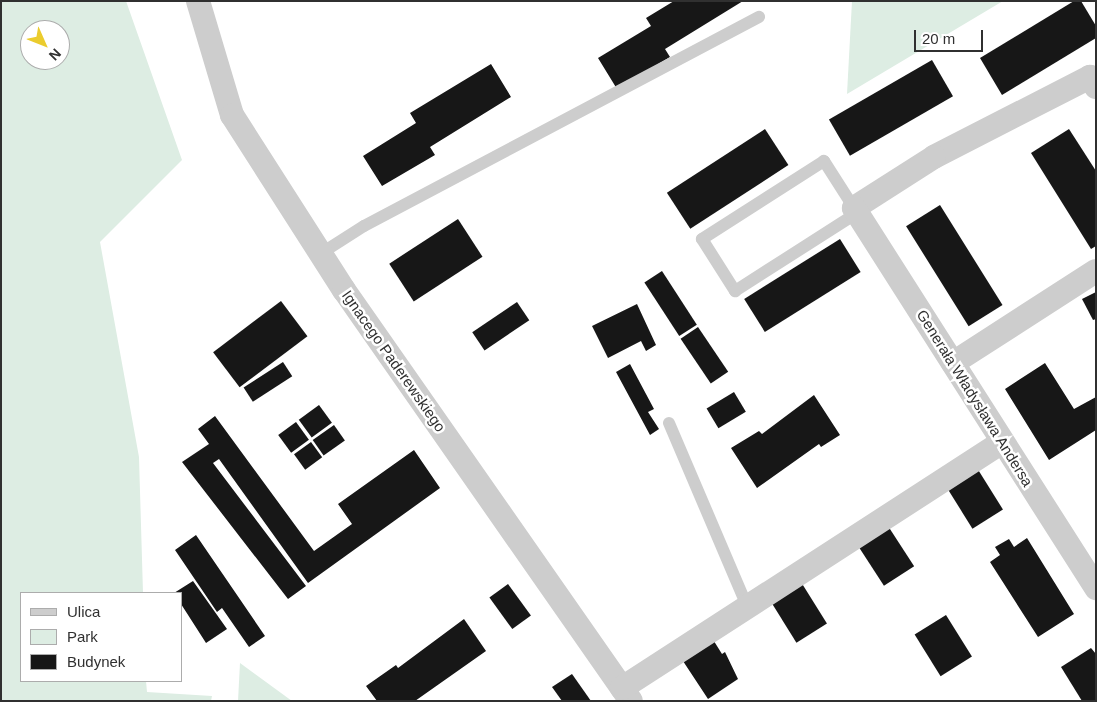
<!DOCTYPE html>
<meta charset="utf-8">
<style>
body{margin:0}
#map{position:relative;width:1097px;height:702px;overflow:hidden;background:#fff;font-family:Arial,sans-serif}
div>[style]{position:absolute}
.green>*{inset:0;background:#ddede3}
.building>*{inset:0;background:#171717;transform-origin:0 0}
.lane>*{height:12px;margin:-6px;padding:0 6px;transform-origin:6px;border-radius:6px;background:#cdcdcd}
.street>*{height:24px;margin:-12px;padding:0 12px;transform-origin:12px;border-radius:12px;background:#cdcdcd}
span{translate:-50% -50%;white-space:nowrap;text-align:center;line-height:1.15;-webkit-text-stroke:5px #fff;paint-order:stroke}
.street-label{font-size:15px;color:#303030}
.frame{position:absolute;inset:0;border:2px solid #303030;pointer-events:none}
.legend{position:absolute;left:20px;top:592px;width:162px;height:90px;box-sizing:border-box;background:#fff;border:1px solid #acacac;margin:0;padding:6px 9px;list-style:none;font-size:15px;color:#303030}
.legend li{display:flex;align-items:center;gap:10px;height:25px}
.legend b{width:25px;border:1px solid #acacac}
.north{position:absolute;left:20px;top:20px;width:50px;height:50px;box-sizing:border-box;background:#fff;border:1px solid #acacac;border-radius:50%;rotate:134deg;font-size:14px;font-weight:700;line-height:20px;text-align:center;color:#303030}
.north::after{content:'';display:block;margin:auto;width:18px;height:22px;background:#ebcc2e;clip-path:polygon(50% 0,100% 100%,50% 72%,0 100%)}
.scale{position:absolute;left:914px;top:30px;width:69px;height:22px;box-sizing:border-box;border:2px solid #303030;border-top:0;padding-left:6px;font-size:15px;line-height:18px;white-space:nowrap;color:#303030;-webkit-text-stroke:4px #fff;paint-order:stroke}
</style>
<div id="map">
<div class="green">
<i style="clip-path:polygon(evenodd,1px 1px,126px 1px,182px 160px,100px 242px,139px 457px,143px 593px,21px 593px,21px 681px,146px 681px,147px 692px,212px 696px,211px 701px,1px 701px,1px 1px,30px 30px,60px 30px,60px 60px,30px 60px,30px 30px)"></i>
<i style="clip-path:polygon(852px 1px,1003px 1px,847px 94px)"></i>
<i style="clip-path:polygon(240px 663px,292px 701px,238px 701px)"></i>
</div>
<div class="building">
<i style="clip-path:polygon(674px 1px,743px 1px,665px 49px,670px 57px,617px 89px,598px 58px,651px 26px,646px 18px)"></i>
<i style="clip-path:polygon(1074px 1px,1081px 1px,1096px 26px,1096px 38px,1002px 95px,980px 58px)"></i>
<i style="left:932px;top:60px;width:42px;height:119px;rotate:60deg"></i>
<i style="clip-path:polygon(491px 64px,511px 97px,430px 147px,435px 155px,382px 186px,363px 156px,416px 123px,410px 113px)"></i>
<i style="left:765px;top:129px;width:43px;height:117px;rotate:57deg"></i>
<i style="clip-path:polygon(1069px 129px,1096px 171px,1096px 246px,1091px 249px,1031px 153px)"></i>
<i style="left:940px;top:205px;width:118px;height:40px;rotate:58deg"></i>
<i style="left:458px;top:219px;width:45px;height:82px;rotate:57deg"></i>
<i style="left:840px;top:239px;width:39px;height:113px;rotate:58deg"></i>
<i style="left:662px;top:271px;width:64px;height:21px;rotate:57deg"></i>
<i style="clip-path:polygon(1096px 292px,1096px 319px,1093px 320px,1082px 299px)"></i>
<i style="left:281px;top:301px;width:44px;height:85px;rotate:53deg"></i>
<i style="left:517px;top:302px;width:22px;height:54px;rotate:56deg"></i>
<i style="clip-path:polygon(637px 304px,656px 345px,646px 351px,641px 341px,608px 358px,592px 326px)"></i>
<i style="left:698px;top:327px;width:54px;height:21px;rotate:56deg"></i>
<i style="left:283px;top:362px;width:17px;height:47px;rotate:57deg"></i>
<i style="clip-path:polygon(1045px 363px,1074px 409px,1096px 397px,1096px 430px,1049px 460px,1005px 389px)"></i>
<i style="clip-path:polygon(630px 364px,654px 409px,648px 412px,659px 429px,650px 435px,616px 372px)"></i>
<i style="left:734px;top:392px;width:23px;height:32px;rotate:59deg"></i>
<i style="clip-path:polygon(814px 395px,840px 435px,821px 447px,819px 444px,757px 488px,731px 448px,759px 431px,762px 434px)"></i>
<i style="left:319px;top:405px;width:22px;height:25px;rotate:54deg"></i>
<i style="clip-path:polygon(215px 416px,314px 551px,352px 524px,338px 504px,414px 450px,440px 488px,308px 583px,219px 459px,213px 463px,306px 586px,288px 599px,182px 462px,209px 444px,198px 429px)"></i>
<i style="left:296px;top:422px;width:22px;height:22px;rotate:54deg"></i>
<i style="left:334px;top:425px;width:19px;height:26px;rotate:55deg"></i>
<i style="left:311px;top:442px;width:19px;height:21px;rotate:54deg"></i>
<i style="left:977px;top:468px;width:49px;height:36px;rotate:58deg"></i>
<i style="left:888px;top:526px;width:48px;height:36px;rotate:57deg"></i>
<i style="clip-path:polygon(196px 535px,265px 636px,249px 647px,222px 608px,217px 612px,175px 550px)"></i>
<i style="clip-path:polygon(1027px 538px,1074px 614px,1038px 637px,990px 562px,1000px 555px,995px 547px,1009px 539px,1014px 547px)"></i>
<i style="clip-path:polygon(193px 581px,227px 629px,206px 643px,181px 604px,181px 593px,174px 593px)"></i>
<i style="left:801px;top:582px;width:49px;height:36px;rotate:58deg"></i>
<i style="left:508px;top:584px;width:39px;height:23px;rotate:54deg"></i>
<i style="left:946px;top:615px;width:49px;height:37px;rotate:58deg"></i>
<i style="clip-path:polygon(464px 619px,486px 651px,415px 701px,377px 701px,366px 686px,396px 665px,398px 668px)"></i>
<i style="clip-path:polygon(712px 638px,722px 654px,725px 652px,738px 679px,708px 699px,681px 658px)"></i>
<i style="clip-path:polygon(1091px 648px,1096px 654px,1096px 701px,1082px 701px,1061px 667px)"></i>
<i style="clip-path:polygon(572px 674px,591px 701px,562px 701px,552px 687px)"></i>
</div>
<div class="lane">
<i style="left:854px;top:208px;width:56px;rotate:-122.6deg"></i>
<i style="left:824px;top:161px;width:145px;rotate:147.4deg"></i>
<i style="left:702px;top:239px;width:62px;rotate:57.6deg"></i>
<i style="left:735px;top:291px;width:145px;rotate:-32.6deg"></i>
<i style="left:320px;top:254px;width:52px;rotate:-32.5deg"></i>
<i style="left:364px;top:226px;width:447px;rotate:-27.9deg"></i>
<i style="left:669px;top:423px;width:199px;rotate:66.9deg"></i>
</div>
<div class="street">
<i style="left:198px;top:1px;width:119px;rotate:73.4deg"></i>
<i style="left:232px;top:115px;width:208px;rotate:57.4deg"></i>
<i style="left:344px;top:290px;width:501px;rotate:55.07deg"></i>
<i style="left:1096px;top:87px;width:12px;rotate:-121deg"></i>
<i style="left:1090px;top:77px;width:175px;rotate:152.9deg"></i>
<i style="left:934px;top:157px;width:95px;rotate:147.5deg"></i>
<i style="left:854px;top:208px;width:451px;rotate:57.5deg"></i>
<i style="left:953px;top:363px;width:170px;rotate:-32.8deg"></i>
<i style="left:622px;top:688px;width:453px;rotate:-32.9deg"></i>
</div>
<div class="street-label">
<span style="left:394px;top:361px;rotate:55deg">Ignacego Paderewskiego</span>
<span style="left:975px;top:398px;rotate:58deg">Generała Władysława Andersa</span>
</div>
<div class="frame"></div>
<ul class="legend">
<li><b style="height:6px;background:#cdcdcd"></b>Ulica</li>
<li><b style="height:14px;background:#ddede3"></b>Park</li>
<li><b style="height:14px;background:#171717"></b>Budynek</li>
</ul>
<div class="north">N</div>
<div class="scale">20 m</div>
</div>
